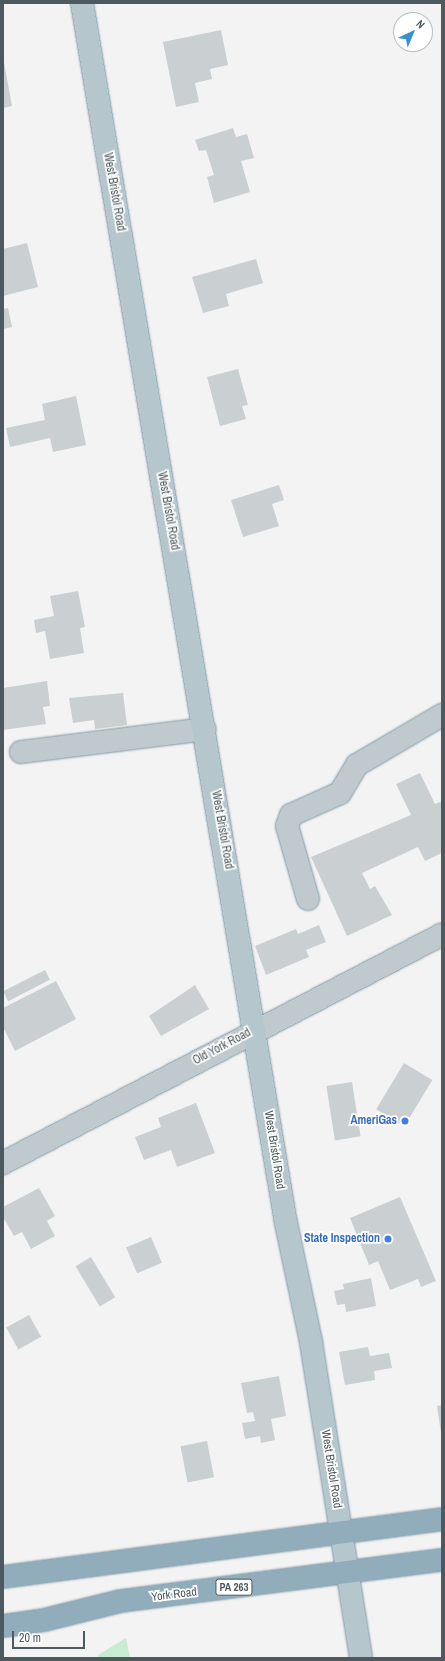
<!DOCTYPE html>
<style>
body{margin:0}
#map{position:relative;width:445px;height:1661px;overflow:hidden;background:#f4f3f3;font-family:"Archivo Narrow",sans-serif}
div>[style]{position:absolute}
.green>*{inset:0;background:#c8ecd0}
.building>*{inset:0;background:#cacfd1;transform-origin:0 0}
.roads{filter:drop-shadow(0 0 1px #7c97a7) drop-shadow(0 0 1px #7c97a7)}
.minor>*{height:22px;margin:-11px;padding:0 11px;transform-origin:11px;border-radius:11px;background:#c0c9cd}
.major>*{height:22px;margin:-11px;padding:0 11px;transform-origin:11px;border-radius:11px;background:#b6c6cd}
.highway>*{height:22px;margin:-11px;padding:0 11px;transform-origin:11px;border-radius:11px;background:#91acbb}
.dots>*{width:11px;height:11px;translate:-50% -50%;box-sizing:border-box;border:2px solid #fff;border-radius:50%}
span{translate:-50% -50%;white-space:nowrap;text-align:center;line-height:1.15;-webkit-text-stroke:3.5px #fff;paint-order:stroke}
.shield-label span{padding:1px 3px;background:#fff;border:1px solid;border-radius:3px;-webkit-text-stroke-width:0}
.shield-label{font-size:11px;color:#4c595e;font-weight:700}
.street-label{font-size:12px;color:#4c595e}
.shop-label{font-size:12px;color:#366cbe;font-weight:700}
.right{translate:-100% -50%;text-align:right}
.frame{position:absolute;inset:0;border:4px solid #4c595e;pointer-events:none}
.north{position:absolute;left:393px;top:12px;width:40px;height:40px;box-sizing:border-box;background:#fff;border:1px solid #b7bdbf;border-radius:50%;rotate:44deg;font-size:11px;font-weight:700;line-height:16px;text-align:center;color:#4c595e}
.north::after{content:'';display:block;margin:auto;width:14px;height:18px;background:#3191d1;clip-path:polygon(50% 0,100% 100%,50% 72%,0 100%)}
.scale{position:absolute;left:12px;top:1631px;width:73px;height:18px;box-sizing:border-box;border:2px solid #4c595e;border-top:0;padding-left:5px;font-size:12px;line-height:14px;white-space:nowrap;color:#4c595e;-webkit-text-stroke:3px #fff;paint-order:stroke}
</style>
<div id="map">
<div class="green">
<i style="clip-path:polygon(126px 1638px,130px 1658px,98px 1658px,98px 1655px)"></i>
</div>
<div class="building">
<i style="clip-path:polygon(221px 30px,228px 65px,210px 69px,212px 79px,195px 83px,199px 102px,176px 107px,163px 42px)"></i>
<i style="clip-path:polygon(3px 57px,12px 106px,3px 108px)"></i>
<i style="clip-path:polygon(233px 128px,236px 137px,247px 134px,254px 158px,241px 161px,250px 192px,214px 203px,207px 177px,214px 175px,206px 150px,199px 151px,195px 140px)"></i>
<i style="clip-path:polygon(27px 243px,38px 287px,3px 296px,3px 249px)"></i>
<i style="clip-path:polygon(256px 259px,263px 283px,226px 294px,229px 306px,203px 313px,192px 277px)"></i>
<i style="clip-path:polygon(8px 308px,12px 327px,3px 329px,3px 309px)"></i>
<i style="clip-path:polygon(238px 369px,248px 405px,242px 406px,246px 419px,220px 426px,207px 377px)"></i>
<i style="clip-path:polygon(76px 396px,86px 445px,53px 452px,50px 438px,10px 447px,6px 428px,45px 420px,42px 404px)"></i>
<i style="clip-path:polygon(279px 485px,284px 500px,272px 504px,279px 526px,243px 537px,231px 500px)"></i>
<i style="clip-path:polygon(78px 591px,85px 627px,80px 628px,84px 653px,50px 659px,45px 631px,36px 633px,34px 620px,54px 616px,50px 596px)"></i>
<i style="clip-path:polygon(47px 681px,50px 706px,43px 707px,46px 724px,3px 730px,3px 688px)"></i>
<i style="clip-path:polygon(123px 693px,127px 725px,95px 729px,94px 720px,73px 723px,69px 698px)"></i>
<i style="clip-path:polygon(420px 773px,435px 804px,442px 801px,442px 853px,425px 861px,418px 847px,362px 873px,370px 889px,375px 886px,392px 915px,347px 936px,311px 857px,411px 815px,396px 784px)"></i>
<i style="clip-path:polygon(319px 925px,326px 942px,306px 950px,309px 957px,266px 975px,255px 946px,296px 929px,298px 934px)"></i>
<i style="left:45px;top:970px;width:11px;height:47px;rotate:63deg"></i>
<i style="clip-path:polygon(56px 981px,76px 1019px,15px 1051px,3px 1027px,3px 1008px)"></i>
<i style="clip-path:polygon(195px 985px,209px 1009px,161px 1036px,149px 1016px)"></i>
<i style="left:404px;top:1063px;width:33px;height:54px;rotate:31deg"></i>
<i style="left:352px;top:1082px;width:55px;height:26px;rotate:81deg"></i>
<i style="clip-path:polygon(196px 1103px,215px 1153px,177px 1167px,171px 1150px,144px 1160px,135px 1137px,161px 1127px,158px 1118px)"></i>
<i style="clip-path:polygon(39px 1188px,55px 1216px,47px 1221px,55px 1236px,31px 1249px,22px 1232px,14px 1236px,3px 1217px,3px 1207px)"></i>
<i style="clip-path:polygon(400px 1197px,436px 1281px,421px 1287px,418px 1279px,390px 1290px,378px 1261px,369px 1265px,350px 1218px)"></i>
<i style="left:151px;top:1237px;width:28px;height:27px;rotate:67deg"></i>
<i style="left:91px;top:1257px;width:47px;height:18px;rotate:59deg"></i>
<i style="clip-path:polygon(371px 1278px,376px 1306px,346px 1312px,345px 1304px,337px 1305px,334px 1291px,344px 1289px,343px 1284px)"></i>
<i style="left:29px;top:1315px;width:25px;height:26px;rotate:61deg"></i>
<i style="clip-path:polygon(368px 1347px,370px 1356px,389px 1353px,392px 1368px,374px 1371px,375px 1380px,345px 1385px,339px 1352px)"></i>
<i style="clip-path:polygon(279px 1376px,286px 1416px,271px 1419px,275px 1440px,261px 1443px,260px 1436px,245px 1439px,242px 1423px,255px 1421px,253px 1412px,247px 1413px,241px 1383px)"></i>
<i style="clip-path:polygon(442px 1405px,442px 1433px,441px 1433px,437px 1406px)"></i>
<i style="left:207px;top:1441px;width:37px;height:27px;rotate:79deg"></i>
</div>
<div class="roads">
<div class="minor">
<i style="left:21px;top:752px;width:185px;rotate:-7.1deg"></i>
<i style="left:308px;top:899px;width:76px;rotate:-106deg"></i>
<i style="left:287px;top:826px;width:12px;rotate:-70deg"></i>
<i style="left:291px;top:815px;width:54px;rotate:-24.2deg"></i>
<i style="left:340px;top:793px;width:33px;rotate:-59deg"></i>
<i style="left:357px;top:765px;width:99px;rotate:-30.5deg"></i>
<i style="left:3px;top:1163px;width:495px;rotate:-27.5deg"></i>
</div>
<div class="major">
<i style="left:82px;top:3px;width:1237px;rotate:80.51deg"></i>
<i style="left:286px;top:1223px;width:122px;rotate:78.1deg"></i>
<i style="left:311px;top:1342px;width:320px;rotate:81deg"></i>
</div>
<div class="highway">
<i style="left:3px;top:1577px;width:443px;rotate:-7.5deg"></i>
<i style="left:3px;top:1626px;width:41px;rotate:-8.3deg"></i>
<i style="left:44px;top:1620px;width:79px;rotate:-13.9deg"></i>
<i style="left:121px;top:1601px;width:324px;rotate:-7.3deg"></i>
</div>
</div>
<div class="dots">
<i style="left:405px;top:1121px;background:#3f7fe0"></i>
<i style="left:388px;top:1239px;background:#3f7fe0"></i>
</div>
<div class="shield-label">
<span style="left:234px;top:1587px">PA 263</span>
</div>
<div class="street-label">
<span style="left:114px;top:192px;rotate:80deg">West Bristol Road</span>
<span style="left:168px;top:511px;rotate:80deg">West Bristol Road</span>
<span style="left:222px;top:830px;rotate:80deg">West Bristol Road</span>
<span style="left:222px;top:1047px;rotate:-28deg">Old York Road</span>
<span style="left:274px;top:1150px;rotate:81deg">West Bristol Road</span>
<span style="left:331px;top:1469px;rotate:81deg">West Bristol Road</span>
<span style="left:174px;top:1595px;rotate:-7deg">York Road</span>
</div>
<div class="shop-label">
<span class="right" style="left:397px;top:1121px">AmeriGas</span>
<span class="right" style="left:380px;top:1239px">State Inspection</span>
</div>
<div class="frame"></div>
<div class="north">N</div>
<div class="scale">20 m</div>
</div>
